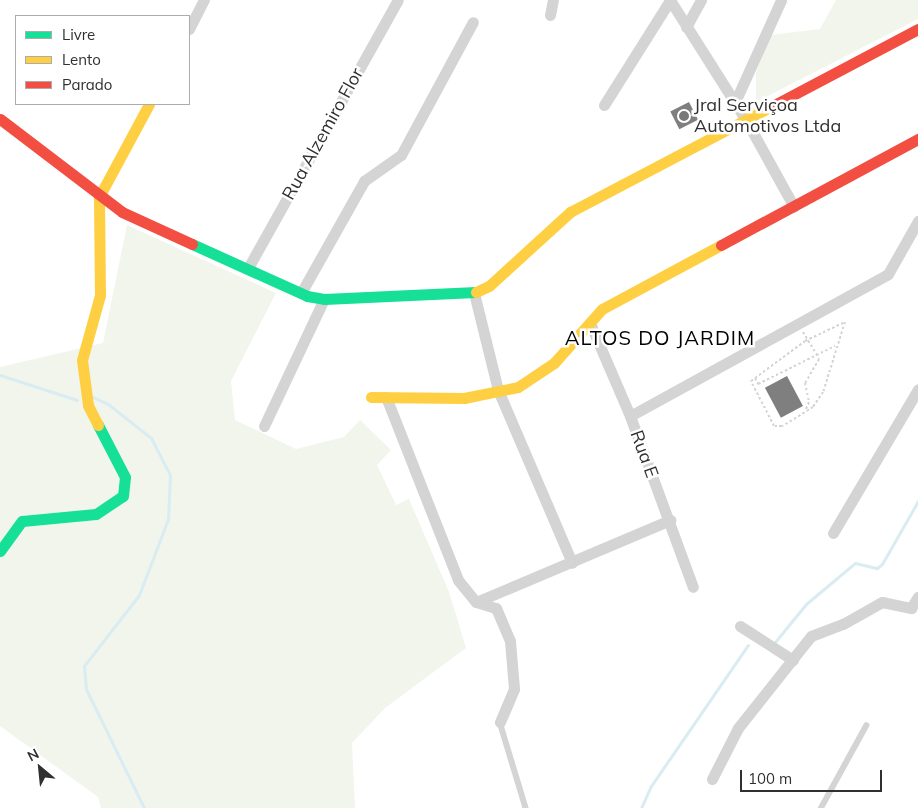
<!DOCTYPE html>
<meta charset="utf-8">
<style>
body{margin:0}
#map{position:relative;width:918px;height:808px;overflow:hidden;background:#fff;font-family:Mulish,sans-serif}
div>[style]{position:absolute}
.green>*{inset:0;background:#f2f5ec}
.stream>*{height:3px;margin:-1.5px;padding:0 1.5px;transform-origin:1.5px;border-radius:1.5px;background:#d9ecf2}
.building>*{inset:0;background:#7f7f7f;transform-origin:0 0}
.path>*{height:2px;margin-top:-1px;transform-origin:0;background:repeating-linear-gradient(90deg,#d4d4d4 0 2.5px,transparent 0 5px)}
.lane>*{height:5.5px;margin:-2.75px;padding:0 2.75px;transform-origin:2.75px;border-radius:2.75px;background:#d4d4d4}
.street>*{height:11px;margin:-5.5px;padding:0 5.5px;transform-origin:5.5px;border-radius:5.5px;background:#d4d4d4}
.fast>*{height:11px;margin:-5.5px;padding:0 5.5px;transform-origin:5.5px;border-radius:5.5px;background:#16e098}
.slow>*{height:11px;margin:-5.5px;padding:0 5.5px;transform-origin:5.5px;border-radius:5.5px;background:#ffcf43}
.jam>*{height:11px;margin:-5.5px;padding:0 5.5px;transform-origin:5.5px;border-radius:5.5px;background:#f24e42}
.dots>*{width:14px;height:14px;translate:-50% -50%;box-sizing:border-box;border:2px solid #fff;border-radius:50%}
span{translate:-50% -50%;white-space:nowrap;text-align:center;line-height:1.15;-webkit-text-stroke:5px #fff;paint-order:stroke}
.poi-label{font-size:18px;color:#303030}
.left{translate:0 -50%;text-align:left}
.street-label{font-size:18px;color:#303030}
.quarter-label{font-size:20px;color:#000;letter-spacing:1px}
.legend{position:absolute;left:15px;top:15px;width:175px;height:90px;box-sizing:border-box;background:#fff;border:1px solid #acacac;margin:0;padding:6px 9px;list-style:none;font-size:15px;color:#303030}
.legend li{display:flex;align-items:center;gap:10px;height:25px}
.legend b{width:25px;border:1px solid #acacac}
.north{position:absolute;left:15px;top:743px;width:50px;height:50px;-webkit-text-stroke:4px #fff;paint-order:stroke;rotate:332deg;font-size:14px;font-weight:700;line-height:20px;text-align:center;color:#303030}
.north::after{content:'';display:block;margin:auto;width:18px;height:22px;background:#303030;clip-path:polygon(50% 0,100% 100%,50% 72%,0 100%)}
.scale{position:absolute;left:740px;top:770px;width:142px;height:22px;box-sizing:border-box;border:2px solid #303030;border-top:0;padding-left:6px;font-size:15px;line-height:18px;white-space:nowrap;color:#303030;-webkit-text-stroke:4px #fff;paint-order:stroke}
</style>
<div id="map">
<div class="green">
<i style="clip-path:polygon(836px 0,918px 0,918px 19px,756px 102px,756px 73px,770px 35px,820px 29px)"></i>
<i style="clip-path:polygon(127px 225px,276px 293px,231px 381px,235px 420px,296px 449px,344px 437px,360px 420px,391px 450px,377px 465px,396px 505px,409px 499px,449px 592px,466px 648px,385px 708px,352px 743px,355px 808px,101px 808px,98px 797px,0 726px,0 367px,103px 343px)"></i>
</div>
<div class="stream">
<i style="left:0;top:375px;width:81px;rotate:18deg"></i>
<i style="left:91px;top:396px;width:19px;rotate:25deg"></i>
<i style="left:108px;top:404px;width:55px;rotate:38.3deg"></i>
<i style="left:151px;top:438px;width:42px;rotate:62.8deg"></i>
<i style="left:170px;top:475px;width:44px;rotate:92.6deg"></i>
<i style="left:168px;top:519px;width:81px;rotate:110.9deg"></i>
<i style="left:139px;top:595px;width:90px;rotate:127.8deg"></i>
<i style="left:84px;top:666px;width:23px;rotate:85deg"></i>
<i style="left:86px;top:689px;width:132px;rotate:64deg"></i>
<i style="left:775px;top:642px;width:49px;rotate:-50.8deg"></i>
<i style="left:806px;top:604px;width:64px;rotate:-39.9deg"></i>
<i style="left:855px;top:563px;width:23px;rotate:13deg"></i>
<i style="left:877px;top:568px;width:6px;rotate:-39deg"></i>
<i style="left:882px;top:564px;width:73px;rotate:-60.3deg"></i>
<i style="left:641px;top:808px;width:24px;rotate:-66deg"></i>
<i style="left:651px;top:786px;width:171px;rotate:-55.5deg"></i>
</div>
<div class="building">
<i style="left:689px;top:102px;width:20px;height:21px;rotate:63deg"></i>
<i style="left:787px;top:376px;width:34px;height:25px;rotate:62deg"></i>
</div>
<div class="path">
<i style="left:845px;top:322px;width:73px;rotate:107.4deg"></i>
<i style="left:823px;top:392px;width:18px;rotate:124deg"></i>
<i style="left:813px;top:407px;width:36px;rotate:148deg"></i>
<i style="left:782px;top:426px;width:8px;rotate:180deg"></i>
<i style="left:774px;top:426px;width:51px;rotate:-117.1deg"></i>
<i style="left:751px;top:381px;width:67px;rotate:-36.5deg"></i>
<i style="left:805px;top:341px;width:44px;rotate:-25.4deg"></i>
<i style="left:803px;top:332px;width:31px;rotate:59deg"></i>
<i style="left:819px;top:359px;width:28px;rotate:120deg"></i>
<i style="left:805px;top:383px;width:19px;rotate:78deg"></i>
<i style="left:809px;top:402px;width:8px;rotate:113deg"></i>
<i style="left:755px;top:378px;width:7px;rotate:63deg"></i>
<i style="left:758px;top:384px;width:86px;rotate:-26.3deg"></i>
</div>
<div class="lane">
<i style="left:500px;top:722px;width:90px;rotate:73.2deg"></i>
<i style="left:821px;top:808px;width:94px;rotate:-61.2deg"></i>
</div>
<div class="street">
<i style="left:670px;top:0;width:142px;rotate:57.7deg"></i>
<i style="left:746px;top:120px;width:99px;rotate:61.1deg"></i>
<i style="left:550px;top:15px;width:15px;rotate:-79deg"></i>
<i style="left:686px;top:27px;width:31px;rotate:-61deg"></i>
<i style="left:189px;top:29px;width:33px;rotate:-63deg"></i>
<i style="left:735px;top:102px;width:112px;rotate:-65.7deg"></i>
<i style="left:604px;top:105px;width:124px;rotate:-57.8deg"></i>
<i style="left:248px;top:268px;width:307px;rotate:-60.8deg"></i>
<i style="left:301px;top:293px;width:129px;rotate:-60.6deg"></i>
<i style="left:364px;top:181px;width:45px;rotate:-35.1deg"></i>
<i style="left:401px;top:155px;width:151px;rotate:-61.6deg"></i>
<i style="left:474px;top:293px;width:100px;rotate:76.1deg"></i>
<i style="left:498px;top:390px;width:188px;rotate:66.8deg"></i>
<i style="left:590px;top:323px;width:101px;rotate:66.7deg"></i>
<i style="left:630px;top:416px;width:182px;rotate:69.8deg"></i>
<i style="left:386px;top:397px;width:197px;rotate:68.5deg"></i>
<i style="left:458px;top:580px;width:28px;rotate:51deg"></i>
<i style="left:476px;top:602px;width:21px;rotate:17deg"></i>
<i style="left:496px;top:608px;width:36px;rotate:67deg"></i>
<i style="left:510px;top:641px;width:48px;rotate:85.2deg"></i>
<i style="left:514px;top:689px;width:36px;rotate:113deg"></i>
<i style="left:630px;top:416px;width:294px;rotate:-28.8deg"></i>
<i style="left:888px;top:274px;width:61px;rotate:-60.5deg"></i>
<i style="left:264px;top:426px;width:140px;rotate:-64.7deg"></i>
<i style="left:833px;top:533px;width:167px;rotate:-59.4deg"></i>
<i style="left:476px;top:602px;width:211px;rotate:-22.9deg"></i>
<i style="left:740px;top:626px;width:63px;rotate:32.7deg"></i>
<i style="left:712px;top:779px;width:57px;rotate:-63deg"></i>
<i style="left:738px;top:728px;width:117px;rotate:-51.6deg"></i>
<i style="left:811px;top:636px;width:34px;rotate:-21deg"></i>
<i style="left:843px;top:624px;width:45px;rotate:-29.4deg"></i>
<i style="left:882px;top:602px;width:30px;rotate:12deg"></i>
<i style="left:911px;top:608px;width:13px;rotate:-58deg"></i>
</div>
<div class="fast">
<i style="left:192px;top:244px;width:126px;rotate:24.3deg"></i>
<i style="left:307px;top:296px;width:17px;rotate:10deg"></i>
<i style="left:324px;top:299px;width:152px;rotate:-2.6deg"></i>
<i style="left:0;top:551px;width:37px;rotate:-54deg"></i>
<i style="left:22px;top:521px;width:74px;rotate:-5.4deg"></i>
<i style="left:96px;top:514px;width:32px;rotate:-34deg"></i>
<i style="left:123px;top:496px;width:19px;rotate:-84deg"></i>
<i style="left:125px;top:477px;width:59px;rotate:-117.4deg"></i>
</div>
<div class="slow">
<i style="left:476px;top:292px;width:14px;rotate:-25deg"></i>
<i style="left:489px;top:286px;width:110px;rotate:-42.4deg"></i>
<i style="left:570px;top:212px;width:230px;rotate:-27.7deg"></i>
<i style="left:371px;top:397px;width:93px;rotate:0.6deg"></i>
<i style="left:464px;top:398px;width:55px;rotate:-11.5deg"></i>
<i style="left:518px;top:387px;width:43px;rotate:-33.7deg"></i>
<i style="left:554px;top:363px;width:72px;rotate:-48.4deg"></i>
<i style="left:602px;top:309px;width:135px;rotate:-28.3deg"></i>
<i style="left:98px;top:425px;width:22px;rotate:-117deg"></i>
<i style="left:88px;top:405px;width:45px;rotate:-97.6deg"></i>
<i style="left:82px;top:360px;width:67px;rotate:-74.5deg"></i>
<i style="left:100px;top:295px;width:98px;rotate:-90.6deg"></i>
<i style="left:99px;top:197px;width:106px;rotate:-61.7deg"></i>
</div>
<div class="jam">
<i style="left:774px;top:105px;width:163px;rotate:-27.8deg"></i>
<i style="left:0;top:119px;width:153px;rotate:37.3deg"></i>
<i style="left:122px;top:212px;width:77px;rotate:24.6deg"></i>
<i style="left:721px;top:245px;width:224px;rotate:-28.3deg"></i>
</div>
<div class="dots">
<i style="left:684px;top:116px;background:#787878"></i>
</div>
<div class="poi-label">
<span class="left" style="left:694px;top:116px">Jral Serviçoa<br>Automotivos Ltda</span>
</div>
<div class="street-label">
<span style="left:323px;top:134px;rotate:-61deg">Rua Alzemiro Flor</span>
<span style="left:644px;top:454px;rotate:70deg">Rua E</span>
</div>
<div class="quarter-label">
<span style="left:660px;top:337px">ALTOS DO JARDIM</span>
</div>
<ul class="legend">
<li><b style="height:6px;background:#16e098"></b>Livre</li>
<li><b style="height:6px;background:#ffcf43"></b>Lento</li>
<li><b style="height:6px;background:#f24e42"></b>Parado</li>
</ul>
<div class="north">N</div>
<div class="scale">100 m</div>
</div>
